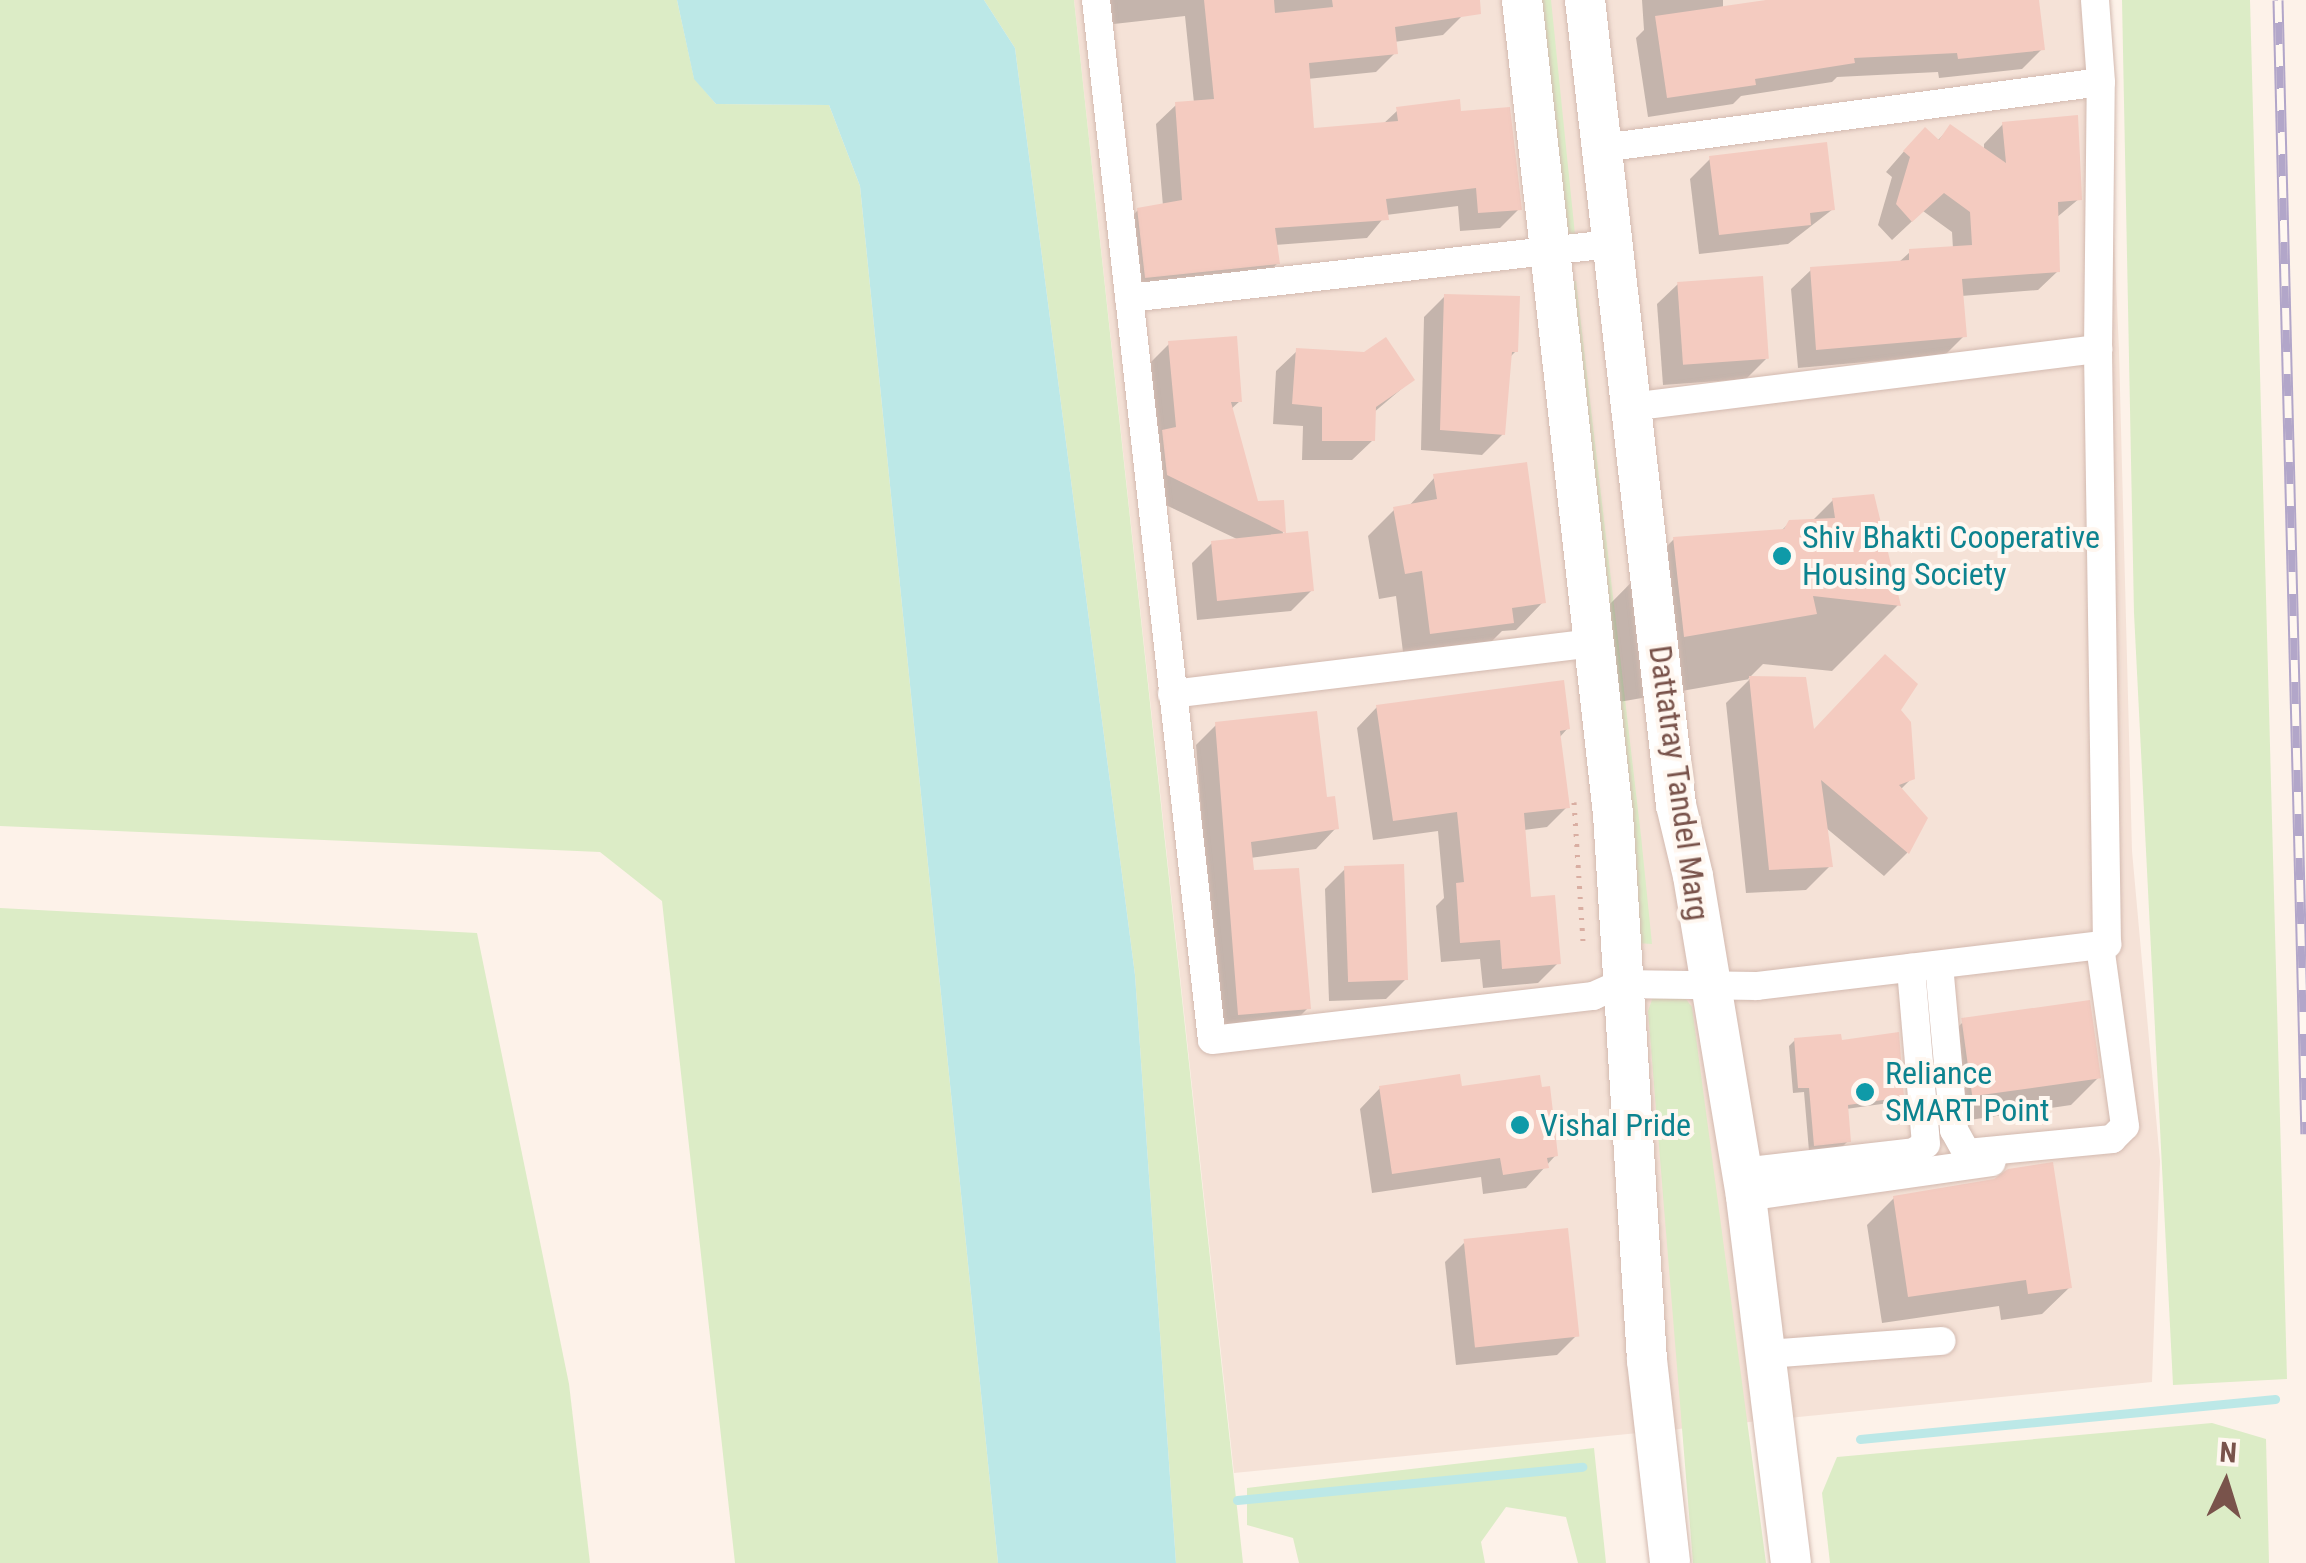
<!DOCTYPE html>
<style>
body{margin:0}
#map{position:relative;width:2306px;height:1563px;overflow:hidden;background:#fdf2e9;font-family:"Roboto Condensed",sans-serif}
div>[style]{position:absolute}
.residential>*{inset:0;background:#f5e2d7}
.green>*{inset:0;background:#dcecc6}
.water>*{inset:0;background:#bce8e7}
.shadow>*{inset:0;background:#0003}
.stream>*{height:9px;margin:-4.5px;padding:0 4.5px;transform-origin:4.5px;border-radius:4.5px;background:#bce8e7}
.building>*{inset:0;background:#f4cbc0;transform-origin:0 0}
.path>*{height:5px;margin-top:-2.5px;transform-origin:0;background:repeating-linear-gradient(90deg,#d9aea2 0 2.5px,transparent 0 10.5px)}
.roads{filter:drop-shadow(0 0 2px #d3bab0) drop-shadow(0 0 2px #d3bab0)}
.street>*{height:28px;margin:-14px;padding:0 14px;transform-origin:14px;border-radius:14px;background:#fff}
.secondary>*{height:40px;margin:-20px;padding:0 20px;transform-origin:20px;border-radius:20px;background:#fff}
.rail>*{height:11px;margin-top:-5.5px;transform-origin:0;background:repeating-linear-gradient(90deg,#fff7f0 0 22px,#b2a6c9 0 44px);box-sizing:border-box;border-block:2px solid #b2a6c9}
.dots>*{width:28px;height:28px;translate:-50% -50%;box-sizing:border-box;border:5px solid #fff7f0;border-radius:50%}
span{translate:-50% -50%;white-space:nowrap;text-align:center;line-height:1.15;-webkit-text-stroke:8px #fff7f0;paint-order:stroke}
.culture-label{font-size:32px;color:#0d838f}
.left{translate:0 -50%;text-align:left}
.street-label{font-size:32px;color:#79534b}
.north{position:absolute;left:2176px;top:1433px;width:100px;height:100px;-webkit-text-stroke:8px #fff7f0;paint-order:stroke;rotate:4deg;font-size:28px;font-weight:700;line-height:40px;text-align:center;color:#79534b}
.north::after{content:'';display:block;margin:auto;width:35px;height:45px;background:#79534b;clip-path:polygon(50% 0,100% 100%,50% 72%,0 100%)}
</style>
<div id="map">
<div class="residential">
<i style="clip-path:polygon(1074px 0,2104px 0,2119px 351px,2132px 851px,2160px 1161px,2152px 1382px,1234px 1473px)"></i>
</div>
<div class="green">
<i style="clip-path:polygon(0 0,677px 0,694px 78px,716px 104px,829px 105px,860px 186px,998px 1563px,735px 1563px,662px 901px,600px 852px,0 826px)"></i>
<i style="clip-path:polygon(984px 0,1074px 0,1243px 1563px,1176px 1563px,1135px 975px,1015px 48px)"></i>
<i style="clip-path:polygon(1531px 0,1551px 0,1575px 235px,1559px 234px)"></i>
<i style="clip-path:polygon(2122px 0,2250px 0,2287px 1379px,2173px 1385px,2134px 613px)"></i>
<i style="clip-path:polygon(1576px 281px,1641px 836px,1652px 944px,1637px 943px,1565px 284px)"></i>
<i style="clip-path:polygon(0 908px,477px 933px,569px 1384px,590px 1563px,0 1563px)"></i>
<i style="clip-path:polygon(1679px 990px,1692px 1007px,1766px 1563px,1693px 1563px,1648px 1011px,1654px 994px)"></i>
<i style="clip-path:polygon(2212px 1423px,2266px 1439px,2269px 1563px,1830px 1563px,1822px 1493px,1837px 1457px)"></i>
<i style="clip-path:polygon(1594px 1448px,1606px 1563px,1578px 1563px,1566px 1517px,1506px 1507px,1481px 1542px,1485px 1563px,1299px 1563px,1293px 1538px,1247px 1525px,1247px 1488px)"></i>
</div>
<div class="water">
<i style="clip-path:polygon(677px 0,984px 0,1015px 48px,1135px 975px,1176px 1563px,998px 1563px,860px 186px,829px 105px,716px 104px,694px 79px)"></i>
</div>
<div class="shadow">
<i style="clip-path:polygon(1090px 0,1460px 0,1462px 16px,1443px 35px,1394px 42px,1395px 53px,1376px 72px,1307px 79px,1312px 131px,1382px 125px,1398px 110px,1459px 113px,1519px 209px,1500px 228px,1460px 231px,1458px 206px,1386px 215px,1367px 238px,1275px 245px,1278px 263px,1258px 282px,1126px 296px,1119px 230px,1138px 210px,1163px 206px,1156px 124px,1176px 105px,1194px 103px,1185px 16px,1096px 26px)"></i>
<i style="clip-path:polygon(1642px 0,1723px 0,1723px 9px,1782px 0,2037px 0,2042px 49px,2022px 69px,1939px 78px,1938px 72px,1837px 77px,1832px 82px,1741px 96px,1733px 104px,1648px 117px,1636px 38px,1644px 30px)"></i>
<i style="clip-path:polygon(2003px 124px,2080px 198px,2056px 218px,2058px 271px,2038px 290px,1961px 296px,1964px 336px,1945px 355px,1798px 368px,1791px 289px,1811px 270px,1898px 263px,1910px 252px,1953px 249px,1952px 232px,1923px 211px,1892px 240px,1878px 225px,1892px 177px,1886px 172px,1906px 149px,1937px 141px,1951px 127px,1984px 151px,1984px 144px)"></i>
<i style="clip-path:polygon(1711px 158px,1833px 209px,1788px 244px,1699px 254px,1690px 179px)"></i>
<i style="clip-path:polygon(1678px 284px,1766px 359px,1746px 379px,1663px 385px,1657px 304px)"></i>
<i style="clip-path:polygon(1445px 296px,1516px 351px,1509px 358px,1503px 434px,1482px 455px,1421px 450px,1424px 317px)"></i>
<i style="clip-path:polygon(1169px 344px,1240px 401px,1230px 410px,1256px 504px,1282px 503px,1283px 536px,1311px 591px,1291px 611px,1197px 620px,1192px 563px,1212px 543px,1239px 540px,1147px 496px,1149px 364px)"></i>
<i style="clip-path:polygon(1297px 351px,1412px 380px,1373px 413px,1373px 440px,1352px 460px,1302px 460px,1303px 426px,1273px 424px,1276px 371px)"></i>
<i style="clip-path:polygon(1435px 477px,1543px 602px,1516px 630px,1502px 631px,1484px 649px,1404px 660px,1396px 596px,1379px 599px,1368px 536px,1395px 509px,1408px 507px)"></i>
<i style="clip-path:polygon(1833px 500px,1898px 605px,1832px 671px,1763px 664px,1748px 679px,1804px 680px,1812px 733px,1898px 711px,1912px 778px,1900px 790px,1925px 819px,1907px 853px,1884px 876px,1825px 827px,1830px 866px,1806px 890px,1746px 893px,1726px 703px,1750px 679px,1619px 702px,1608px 606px,1674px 539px,1780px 532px,1790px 522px,1812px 521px)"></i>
<i style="clip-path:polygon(1377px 707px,1568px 728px,1559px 738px,1567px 807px,1547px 827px,1523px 830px,1529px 900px,1558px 963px,1538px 983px,1483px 988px,1480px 959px,1441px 962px,1436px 906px,1444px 898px,1438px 831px,1373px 840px,1357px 728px)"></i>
<i style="clip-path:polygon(1216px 725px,1325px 800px,1336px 828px,1316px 849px,1250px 858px,1252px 872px,1308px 1008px,1288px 1028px,1218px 1034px,1196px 745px)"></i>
<i style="clip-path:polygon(1345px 869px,1406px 979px,1386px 999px,1329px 1001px,1325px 889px)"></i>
<i style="clip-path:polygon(1963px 1022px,2098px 1078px,2071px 1105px,1942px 1124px,1936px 1049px)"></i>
<i style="clip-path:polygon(1795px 1040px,1840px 1043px,1902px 1096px,1896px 1102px,1846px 1109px,1848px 1141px,1842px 1147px,1809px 1151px,1804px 1092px,1793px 1093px,1789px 1046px)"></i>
<i style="clip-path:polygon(1380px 1088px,1460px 1089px,1555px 1156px,1526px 1188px,1483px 1194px,1481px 1177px,1372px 1193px,1360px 1109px)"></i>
<i style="clip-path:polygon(1894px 1198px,2070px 1287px,2042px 1314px,2001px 1320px,1999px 1306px,1882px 1323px,1867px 1225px)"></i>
<i style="clip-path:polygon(1466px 1241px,1577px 1335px,1557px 1355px,1456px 1365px,1445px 1262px)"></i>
</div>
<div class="stream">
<i style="left:1860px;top:1439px;width:417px;rotate:-5.5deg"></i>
<i style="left:1237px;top:1500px;width:347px;rotate:-5.5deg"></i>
</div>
<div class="building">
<i style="clip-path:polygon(1204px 0,1274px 0,1275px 13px,1333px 7px,1332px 0,1480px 0,1481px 14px,1395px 27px,1398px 54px,1309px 63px,1314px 128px,1398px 121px,1396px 107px,1460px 99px,1461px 111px,1510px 107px,1522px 210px,1478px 213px,1476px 188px,1386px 199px,1389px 220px,1275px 228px,1280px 264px,1145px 278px,1137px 208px,1182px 200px,1175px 102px,1214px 99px)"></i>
<i style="clip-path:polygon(1766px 0,2039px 0,2045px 50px,1958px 59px,1957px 53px,1854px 58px,1855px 63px,1755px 79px,1756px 85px,1667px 98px,1655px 16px)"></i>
<i style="clip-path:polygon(2078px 115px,2082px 200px,2058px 202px,2060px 272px,1962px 279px,1967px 337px,1816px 350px,1810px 267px,1909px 260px,1909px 249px,1972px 245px,1970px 212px,1944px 193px,1912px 222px,1896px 204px,1910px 157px,1903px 151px,1925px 127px,1939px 140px,1950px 124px,2006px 163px,2002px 122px)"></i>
<i style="clip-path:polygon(1827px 142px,1835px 210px,1810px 213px,1811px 225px,1719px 235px,1709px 156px)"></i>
<i style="left:1763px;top:276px;width:83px;height:86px;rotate:86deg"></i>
<i style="clip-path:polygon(1444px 294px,1520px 296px,1518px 352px,1512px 352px,1505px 435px,1440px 430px)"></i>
<i style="clip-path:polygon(1237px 336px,1242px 402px,1231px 402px,1258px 501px,1284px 500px,1286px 533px,1308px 531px,1314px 591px,1217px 601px,1211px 541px,1285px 533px,1167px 475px,1162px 430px,1176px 427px,1168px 341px)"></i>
<i style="clip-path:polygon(1386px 337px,1415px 380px,1376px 407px,1375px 441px,1322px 441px,1322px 407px,1292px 404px,1296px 348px,1364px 352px)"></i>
<i style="clip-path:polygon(1527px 462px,1546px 603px,1512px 608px,1514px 623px,1430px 634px,1422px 571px,1405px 574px,1393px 507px,1437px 499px,1433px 474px)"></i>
<i style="clip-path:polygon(1874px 494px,1901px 606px,1813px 596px,1817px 614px,1684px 637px,1673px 537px,1784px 529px,1789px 520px,1835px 518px,1832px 498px)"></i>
<i style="clip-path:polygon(1885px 654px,1918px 684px,1901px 710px,1911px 722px,1915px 779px,1899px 785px,1928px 818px,1909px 854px,1821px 780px,1833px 867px,1769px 870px,1749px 676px,1806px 677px,1814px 729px)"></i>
<i style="clip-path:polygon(1564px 680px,1570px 729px,1560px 731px,1570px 808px,1524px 813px,1531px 897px,1555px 895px,1561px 964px,1502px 969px,1500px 940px,1460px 943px,1456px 883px,1464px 882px,1457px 812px,1393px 821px,1376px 705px)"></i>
<i style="clip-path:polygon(1317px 711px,1327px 797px,1335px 796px,1339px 829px,1251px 842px,1254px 870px,1299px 868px,1311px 1009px,1238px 1015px,1215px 722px)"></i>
<i style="left:1404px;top:864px;width:116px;height:60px;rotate:88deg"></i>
<i style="left:2090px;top:1000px;width:79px;height:130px;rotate:82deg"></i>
<i style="clip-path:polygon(1899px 1032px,1904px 1097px,1848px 1105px,1851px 1142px,1814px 1146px,1809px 1088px,1798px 1088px,1794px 1038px,1841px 1034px,1842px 1040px)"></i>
<i style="clip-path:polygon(1460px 1074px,1462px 1086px,1540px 1075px,1542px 1087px,1550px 1086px,1558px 1156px,1547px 1158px,1549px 1168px,1503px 1175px,1500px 1158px,1392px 1174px,1379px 1086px)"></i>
<i style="clip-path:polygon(2053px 1162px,2072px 1288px,2028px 1294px,2026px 1280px,1908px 1297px,1893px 1196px,1994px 1179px,2008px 1169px)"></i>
<i style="left:1568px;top:1228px;width:109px;height:105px;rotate:84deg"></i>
</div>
<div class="path">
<i style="left:1574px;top:802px;width:139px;rotate:86.3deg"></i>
</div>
<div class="roads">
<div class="street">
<i style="left:1096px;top:0;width:1046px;rotate:83.64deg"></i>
<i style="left:1212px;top:1040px;width:384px;rotate:-6.6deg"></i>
<i style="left:1593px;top:996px;width:30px;rotate:-24deg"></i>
<i style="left:1620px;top:984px;width:137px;rotate:0.8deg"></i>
<i style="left:1757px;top:986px;width:353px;rotate:-6.8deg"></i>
<i style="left:2107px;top:944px;width:595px;rotate:-90.87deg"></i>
<i style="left:2098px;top:349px;width:267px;rotate:-89.4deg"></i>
<i style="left:2101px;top:82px;width:82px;rotate:-94.2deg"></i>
<i style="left:1602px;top:148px;width:503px;rotate:-7.53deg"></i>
<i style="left:1129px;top:298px;width:487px;rotate:-6.4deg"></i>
<i style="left:1631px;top:407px;width:471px;rotate:-7.1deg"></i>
<i style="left:1172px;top:694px;width:425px;rotate:-6.9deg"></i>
<i style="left:1939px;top:965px;width:166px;rotate:84.8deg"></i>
<i style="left:1954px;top:1130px;width:26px;rotate:61deg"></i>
<i style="left:1967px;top:1153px;width:146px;rotate:-5.5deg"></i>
<i style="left:2112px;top:1139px;width:18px;rotate:-45deg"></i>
<i style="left:2125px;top:1126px;width:183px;rotate:-97.9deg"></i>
<i style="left:1742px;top:1172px;width:173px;rotate:-6.6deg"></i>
<i style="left:1914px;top:1152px;width:14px;rotate:-34deg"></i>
<i style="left:1926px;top:1144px;width:177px;rotate:-94.9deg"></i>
<i style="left:1746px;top:1197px;width:248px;rotate:-8.1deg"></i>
<i style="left:1768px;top:1354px;width:174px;rotate:-4.3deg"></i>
</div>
<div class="secondary">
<i style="left:1522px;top:0;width:819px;rotate:83.62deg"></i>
<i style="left:1613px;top:814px;width:547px;rotate:86.44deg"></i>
<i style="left:1647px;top:1360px;width:204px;rotate:83.5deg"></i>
<i style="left:1585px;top:0;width:810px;rotate:83.55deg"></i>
<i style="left:1676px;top:805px;width:73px;rotate:76.5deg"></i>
<i style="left:1693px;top:876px;width:325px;rotate:80.6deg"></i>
<i style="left:1746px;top:1197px;width:369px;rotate:83deg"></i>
</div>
</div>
<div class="rail">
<i style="left:2278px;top:0;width:1134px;rotate:88.59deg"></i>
</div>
<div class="dots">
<i style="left:1782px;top:556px;background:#0f9aa8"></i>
<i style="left:1865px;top:1092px;background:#0f9aa8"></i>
<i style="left:1520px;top:1125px;background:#0f9aa8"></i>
</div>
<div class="culture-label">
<span class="left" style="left:1802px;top:556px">Shiv Bhakti Cooperative<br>Housing Society</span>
<span class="left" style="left:1885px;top:1092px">Reliance<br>SMART Point</span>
<span class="left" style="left:1540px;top:1125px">Vishal Pride</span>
</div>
<div class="street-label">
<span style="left:1679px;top:783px;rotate:82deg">Dattatray Tandel Marg</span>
</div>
<div class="north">N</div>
</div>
